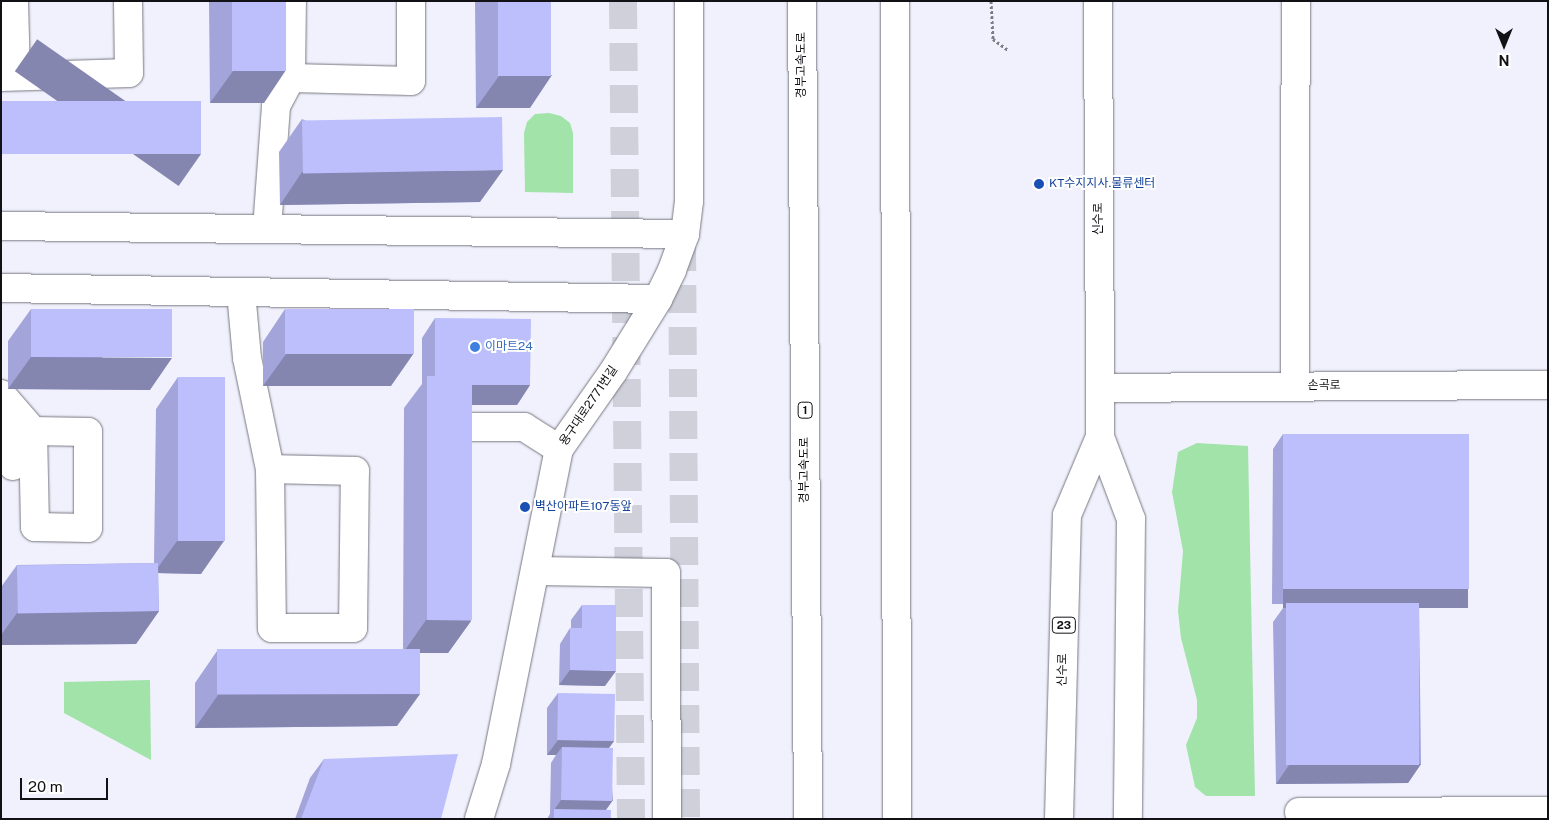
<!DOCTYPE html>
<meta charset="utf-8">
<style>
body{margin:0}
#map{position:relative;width:1549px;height:820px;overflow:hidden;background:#f0f1fc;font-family:"Public Sans","Noto Sans KR",sans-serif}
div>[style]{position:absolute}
.green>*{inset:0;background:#a1e3a8}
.highway-tunnel>*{height:28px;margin-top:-14px;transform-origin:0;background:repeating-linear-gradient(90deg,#cfd0da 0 28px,transparent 0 42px)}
.path>*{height:3px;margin-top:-1.5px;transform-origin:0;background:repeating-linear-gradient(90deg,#7d7e85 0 2.5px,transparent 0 5px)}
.roads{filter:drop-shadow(0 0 1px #777781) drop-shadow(0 0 1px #777781)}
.minor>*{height:28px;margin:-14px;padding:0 14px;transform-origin:14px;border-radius:14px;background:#fff}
.major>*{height:28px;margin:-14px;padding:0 14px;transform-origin:14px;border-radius:14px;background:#fff}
.highway>*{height:28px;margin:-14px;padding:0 14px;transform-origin:14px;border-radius:14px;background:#fff}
.wall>*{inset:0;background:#a3a4d9}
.shaded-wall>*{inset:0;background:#8486b0;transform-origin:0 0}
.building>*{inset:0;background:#bdbffc;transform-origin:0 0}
.dots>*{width:14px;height:14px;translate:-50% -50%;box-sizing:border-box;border:2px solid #fff;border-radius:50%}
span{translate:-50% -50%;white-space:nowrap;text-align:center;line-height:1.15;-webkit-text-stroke:4px #fff;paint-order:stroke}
.shield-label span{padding:1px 4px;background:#fff;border:1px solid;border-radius:4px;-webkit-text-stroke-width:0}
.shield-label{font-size:11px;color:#121216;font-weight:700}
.street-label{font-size:12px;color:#121216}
.transit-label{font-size:12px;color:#164399}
.left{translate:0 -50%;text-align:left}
.shop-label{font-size:12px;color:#366cbe}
.frame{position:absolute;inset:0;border:2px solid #121216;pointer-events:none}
.north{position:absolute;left:1479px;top:20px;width:50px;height:50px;-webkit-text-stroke:4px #fff;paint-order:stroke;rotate:180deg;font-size:14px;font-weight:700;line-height:20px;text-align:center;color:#121216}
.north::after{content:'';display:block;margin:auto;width:18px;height:22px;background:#121216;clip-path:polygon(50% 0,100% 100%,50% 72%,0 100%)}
.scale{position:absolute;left:20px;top:778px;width:88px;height:22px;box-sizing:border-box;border:2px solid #121216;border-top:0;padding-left:6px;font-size:15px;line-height:18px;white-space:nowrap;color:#121216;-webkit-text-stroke:4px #fff;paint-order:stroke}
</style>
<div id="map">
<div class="green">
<i style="clip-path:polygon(549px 113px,561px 116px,570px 123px,573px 133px,573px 193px,525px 192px,524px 133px,527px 122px,535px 114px)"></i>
<i style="clip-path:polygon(1197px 443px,1248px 446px,1255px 796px,1206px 796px,1195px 787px,1186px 745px,1197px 718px,1197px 700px,1181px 638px,1178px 611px,1183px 551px,1172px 492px,1178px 452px)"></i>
<i style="clip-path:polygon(150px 680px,151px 760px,64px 713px,64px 682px)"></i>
</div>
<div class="highway-tunnel">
<i style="left:623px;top:1px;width:818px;rotate:89.44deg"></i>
<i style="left:682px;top:243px;width:576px;rotate:89.6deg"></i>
</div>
<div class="path">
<i style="left:991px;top:1px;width:38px;rotate:87deg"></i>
<i style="left:993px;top:39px;width:19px;rotate:36deg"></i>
</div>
<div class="roads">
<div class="minor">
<i style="left:14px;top:1px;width:74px;rotate:88.5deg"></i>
<i style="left:1px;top:77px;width:128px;rotate:-1.8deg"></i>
<i style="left:129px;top:73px;width:72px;rotate:-90.8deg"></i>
<i style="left:291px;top:78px;width:120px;rotate:1.4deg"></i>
<i style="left:411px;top:81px;width:80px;rotate:-90deg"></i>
<i style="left:1px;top:226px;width:684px;rotate:0.67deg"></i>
<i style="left:267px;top:229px;width:123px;rotate:-85.8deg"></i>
<i style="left:276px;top:106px;width:32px;rotate:-62deg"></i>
<i style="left:291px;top:78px;width:77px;rotate:-89.3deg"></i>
<i style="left:1px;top:288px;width:657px;rotate:0.96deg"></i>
<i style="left:241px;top:292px;width:66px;rotate:84.8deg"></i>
<i style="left:247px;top:358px;width:113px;rotate:78.3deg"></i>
<i style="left:270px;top:469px;width:159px;rotate:89.3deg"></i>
<i style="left:272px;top:628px;width:81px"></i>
<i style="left:353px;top:628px;width:157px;rotate:-89.3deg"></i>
<i style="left:355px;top:471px;width:85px;rotate:-178.7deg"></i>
<i style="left:1295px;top:386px;width:385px;rotate:-89.9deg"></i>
<i style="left:1100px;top:388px;width:448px;rotate:-0.4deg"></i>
<i style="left:1px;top:394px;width:49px;rotate:49.1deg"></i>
<i style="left:33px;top:431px;width:96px;rotate:88.8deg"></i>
<i style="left:35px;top:527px;width:53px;rotate:1.1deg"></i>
<i style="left:88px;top:528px;width:96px;rotate:-90deg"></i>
<i style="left:88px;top:432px;width:55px;rotate:-179deg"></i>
<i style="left:11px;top:407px;width:59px;rotate:88.1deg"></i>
<i style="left:463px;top:427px;width:61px"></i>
<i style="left:524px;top:427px;width:41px;rotate:32.2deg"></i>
<i style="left:535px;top:571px;width:131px;rotate:0.9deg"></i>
<i style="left:666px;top:573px;width:246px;rotate:89.8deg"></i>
<i style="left:1299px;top:812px;width:249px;rotate:-0.2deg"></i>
<i style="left:479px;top:819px;width:58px;rotate:-72.8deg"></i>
<i style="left:496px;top:764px;width:321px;rotate:-78.7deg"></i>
<i style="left:559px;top:449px;width:94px;rotate:-55deg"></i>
<i style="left:613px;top:372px;width:86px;rotate:-58.3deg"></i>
<i style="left:658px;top:299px;width:32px;rotate:-64deg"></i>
<i style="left:672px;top:270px;width:38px;rotate:-70deg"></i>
<i style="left:685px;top:234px;width:33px;rotate:-83deg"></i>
<i style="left:689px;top:201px;width:200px;rotate:-90deg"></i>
</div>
<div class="major">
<i style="left:1098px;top:1px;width:436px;rotate:89.7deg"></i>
<i style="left:1100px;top:437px;width:88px;rotate:69.3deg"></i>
<i style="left:1131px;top:519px;width:300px;rotate:90.6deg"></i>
<i style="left:1059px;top:819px;width:304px;rotate:-88.5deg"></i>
<i style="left:1067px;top:515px;width:85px;rotate:-67.1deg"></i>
</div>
<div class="highway">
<i style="left:802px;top:1px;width:818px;rotate:89.58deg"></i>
<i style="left:895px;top:1px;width:818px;rotate:89.86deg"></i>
</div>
</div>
<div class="wall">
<i style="clip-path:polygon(209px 1px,286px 1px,264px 103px,210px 103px)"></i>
<i style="clip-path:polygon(475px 1px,551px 1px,530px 108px,476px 108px)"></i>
<i style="clip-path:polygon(302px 119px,480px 202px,280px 205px,279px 152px)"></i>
<i style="clip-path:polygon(31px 309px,150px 390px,8px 389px,8px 341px)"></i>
<i style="clip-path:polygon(285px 309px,391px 386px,263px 386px,263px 342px)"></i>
<i style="clip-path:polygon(435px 318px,530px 385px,517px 405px,472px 405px,471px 621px,448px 653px,420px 653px,397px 726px,195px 728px,195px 683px,217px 651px,403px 649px,404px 408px,422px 384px,422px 338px)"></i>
<i style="clip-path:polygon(178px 377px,201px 574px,158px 573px,159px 611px,136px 644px,1px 645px,1px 587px,17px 565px,154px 563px,156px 409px)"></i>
<i style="clip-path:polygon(1283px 434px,1468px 589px,1457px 604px,1419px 604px,1421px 764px,1408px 783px,1276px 784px,1273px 622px,1286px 604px,1272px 604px,1273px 449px)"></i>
<i style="clip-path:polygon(582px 605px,605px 686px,559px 685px,560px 644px,570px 628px,571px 628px,571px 620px)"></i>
<i style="clip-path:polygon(558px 693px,614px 741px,609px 748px,613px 800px,606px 810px,611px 819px,547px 819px,550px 814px,551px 763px,556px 755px,547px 755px,547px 708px)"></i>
<i style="clip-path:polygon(324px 759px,441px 819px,295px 819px,310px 778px)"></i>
</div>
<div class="shaded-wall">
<i style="clip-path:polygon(286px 70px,264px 103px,210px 103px,233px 71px)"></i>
<i style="clip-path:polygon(552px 75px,530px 108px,476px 108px,499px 76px)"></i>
<i style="left:201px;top:154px;width:39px;height:200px;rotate:125deg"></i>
<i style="clip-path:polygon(503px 170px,480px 202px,280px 205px,302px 172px)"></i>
<i style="clip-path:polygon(414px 353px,391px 386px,263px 386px,286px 354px)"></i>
<i style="clip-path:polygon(31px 357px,172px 358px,150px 390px,8px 389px)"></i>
<i style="clip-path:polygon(435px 385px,530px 385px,517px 405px,427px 405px)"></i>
<i style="clip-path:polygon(177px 541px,224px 541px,201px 574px,154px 573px)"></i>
<i style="left:1283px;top:589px;width:185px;height:19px"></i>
<i style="clip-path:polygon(159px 611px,136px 644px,1px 645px,1px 635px,17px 613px)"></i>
<i style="clip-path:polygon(426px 620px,471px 621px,448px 653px,403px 653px)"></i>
<i style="clip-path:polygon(570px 670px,616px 671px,605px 686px,559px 685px)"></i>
<i style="clip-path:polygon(420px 694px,397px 726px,195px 728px,218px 695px)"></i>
<i style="clip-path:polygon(558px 740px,614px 741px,603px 756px,562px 747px,556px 755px,547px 755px)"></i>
<i style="clip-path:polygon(1421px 764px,1408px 783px,1276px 784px,1289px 765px)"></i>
<i style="clip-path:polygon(561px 800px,613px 800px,602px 815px,554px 810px)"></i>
</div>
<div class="building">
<i style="left:232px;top:1px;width:54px;height:70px"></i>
<i style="left:498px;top:1px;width:53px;height:75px"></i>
<i style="left:201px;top:101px;width:53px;height:200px;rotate:90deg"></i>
<i style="left:502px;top:117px;width:53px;height:200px;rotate:89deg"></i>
<i style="left:31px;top:309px;width:141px;height:48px"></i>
<i style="left:285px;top:309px;width:129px;height:45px"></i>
<i style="clip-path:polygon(435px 318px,531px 319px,530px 385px,472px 385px,472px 376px,435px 376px)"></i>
<i style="left:427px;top:376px;width:45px;height:244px"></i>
<i style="left:178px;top:377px;width:47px;height:164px"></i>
<i style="left:1283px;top:434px;width:186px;height:155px"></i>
<i style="left:158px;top:563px;width:48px;height:141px;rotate:89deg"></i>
<i style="left:1286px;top:603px;width:133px;height:162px"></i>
<i style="clip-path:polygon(582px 605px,616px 605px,616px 671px,570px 670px,570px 628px,582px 628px)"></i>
<i style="left:420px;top:649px;width:45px;height:203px;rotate:90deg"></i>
<i style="left:558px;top:693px;width:57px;height:47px;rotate:1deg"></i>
<i style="left:562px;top:747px;width:51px;height:53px;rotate:1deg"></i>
<i style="clip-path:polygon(458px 754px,441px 819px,301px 819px,324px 759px)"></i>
<i style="left:554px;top:809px;width:57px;height:10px;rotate:1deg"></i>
</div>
<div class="dots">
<i style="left:1039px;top:184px;background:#1a4fb4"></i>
<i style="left:475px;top:347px;background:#3f7fe0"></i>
<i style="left:525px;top:507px;background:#1a4fb4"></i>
</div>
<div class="shield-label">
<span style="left:805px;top:410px">1</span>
<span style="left:1064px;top:625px">23</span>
</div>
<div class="street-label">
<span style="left:802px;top:65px;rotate:-90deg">경부고속도로</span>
<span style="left:1099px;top:219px;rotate:-90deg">신수로</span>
<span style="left:1324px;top:386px">손곡로</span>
<span style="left:589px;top:406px;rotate:-56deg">용구대로2771번길</span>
<span style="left:805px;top:470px;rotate:-90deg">경부고속도로</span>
<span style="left:1063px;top:670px;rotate:-89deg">신수로</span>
</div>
<div class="transit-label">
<span class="left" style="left:1049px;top:184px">KT수지지사.물류센터</span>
<span class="left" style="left:535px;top:507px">벽산아파트107동앞</span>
</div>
<div class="shop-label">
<span class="left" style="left:485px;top:347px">이마트24</span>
</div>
<div class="frame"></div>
<div class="north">N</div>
<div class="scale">20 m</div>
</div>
